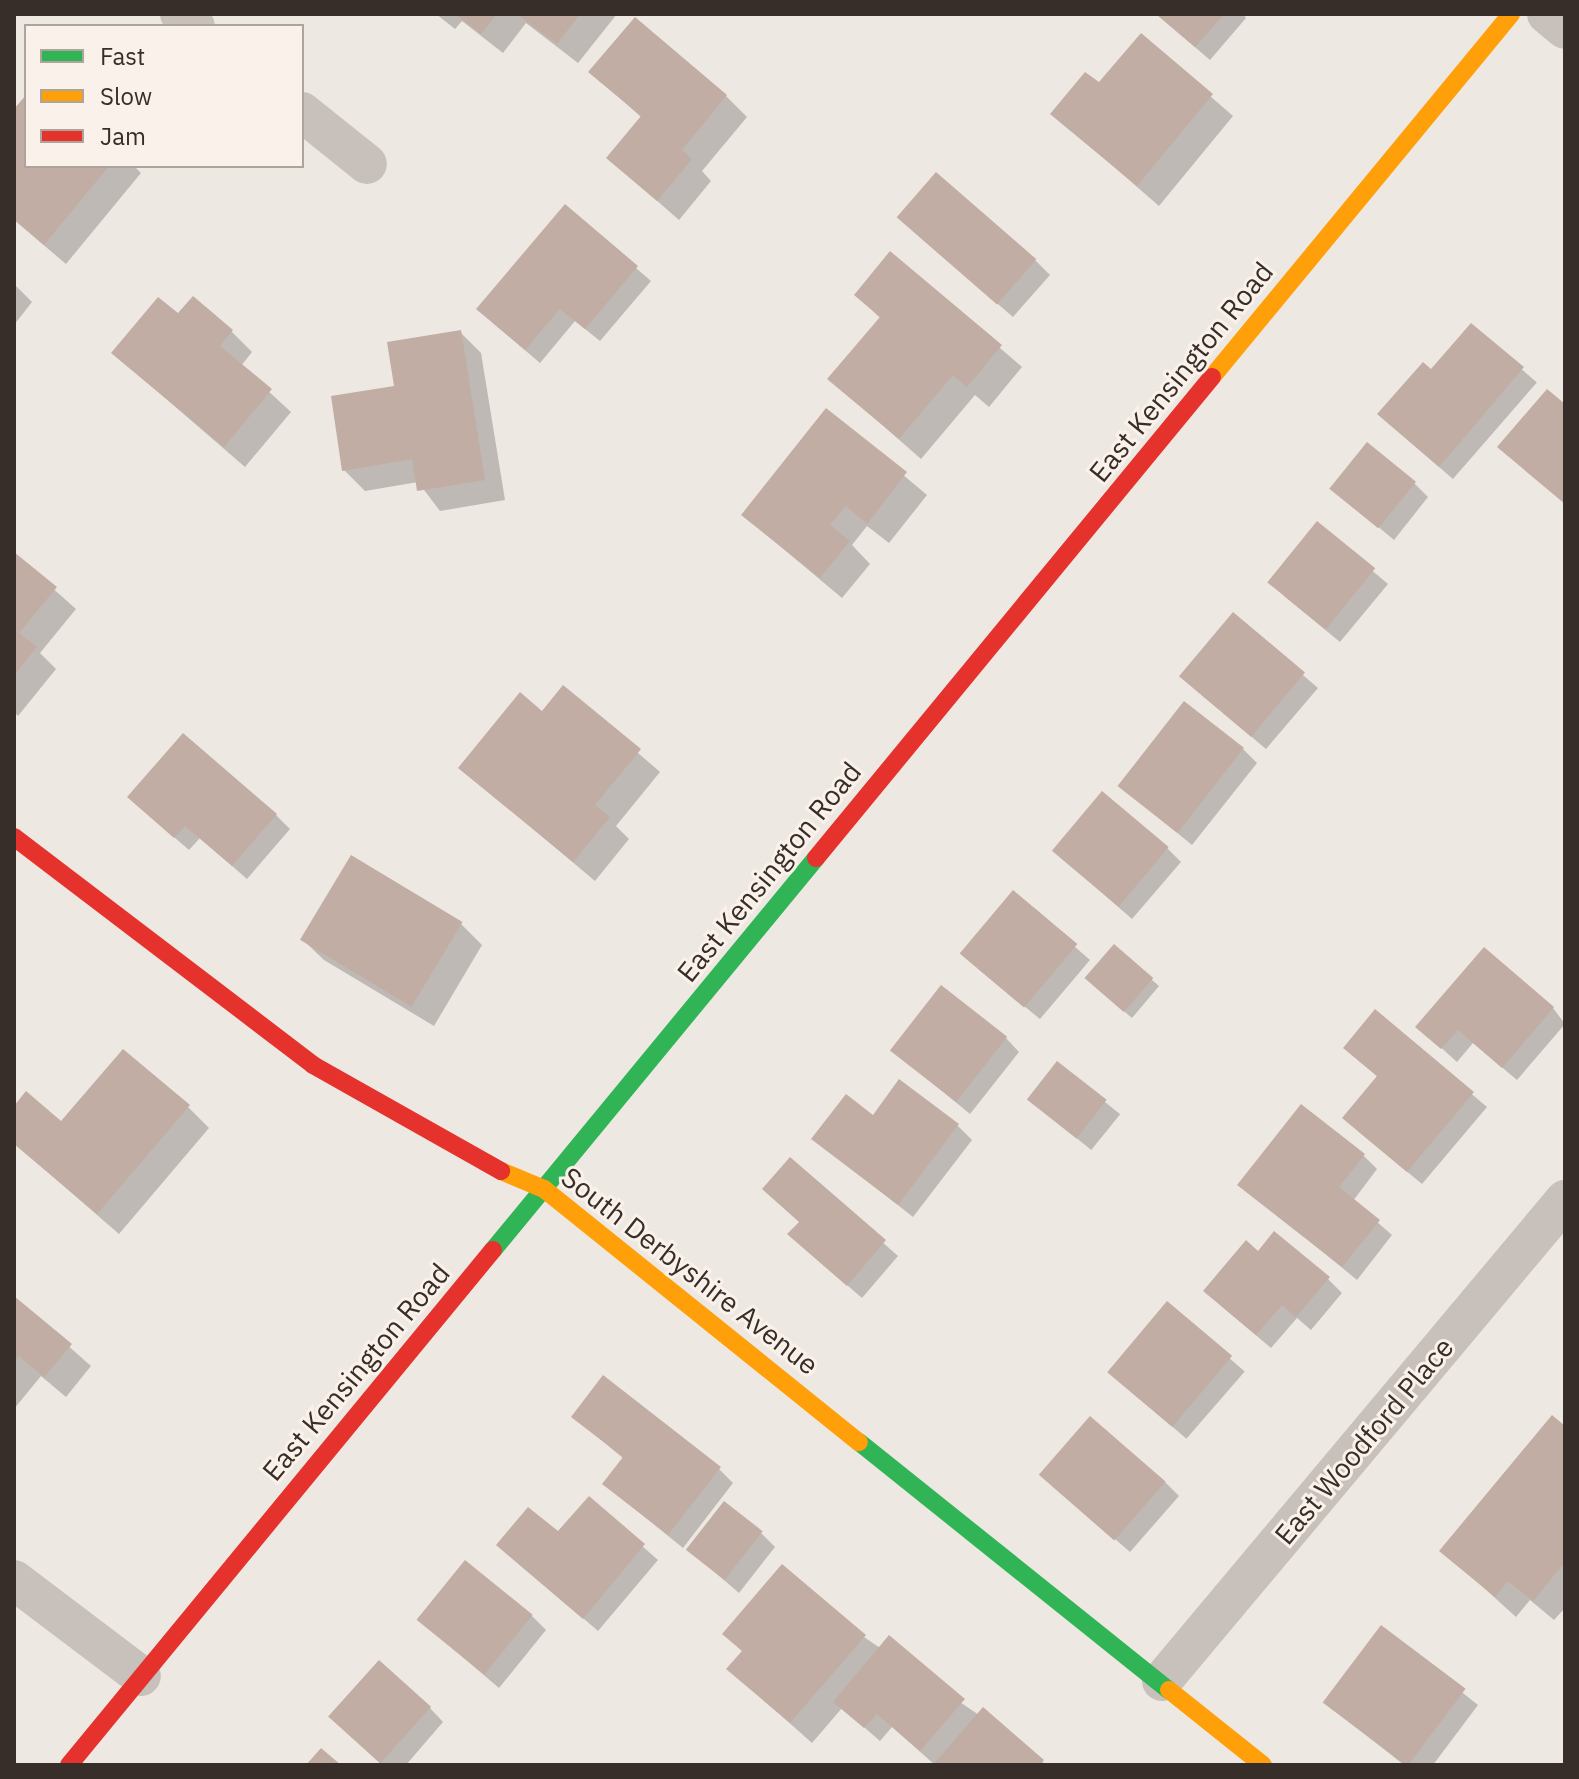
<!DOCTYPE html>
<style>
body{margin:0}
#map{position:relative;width:1579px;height:1779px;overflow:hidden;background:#eee8e2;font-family:"IBM Plex Sans",sans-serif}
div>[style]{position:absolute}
.shadow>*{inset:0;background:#0003;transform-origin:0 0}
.building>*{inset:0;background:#c1ada4;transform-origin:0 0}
.street>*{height:40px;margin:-20px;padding:0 20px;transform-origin:20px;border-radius:20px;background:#c7c0bb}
.fast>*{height:18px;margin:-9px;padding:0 9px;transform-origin:9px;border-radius:9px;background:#30b455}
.slow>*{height:18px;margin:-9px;padding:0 9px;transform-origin:9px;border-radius:9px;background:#ff9f0a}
.jam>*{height:18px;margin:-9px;padding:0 9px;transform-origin:9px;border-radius:9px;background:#e5322d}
span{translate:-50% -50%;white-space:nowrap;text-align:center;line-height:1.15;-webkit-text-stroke:6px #faf2ea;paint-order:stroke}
.street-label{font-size:28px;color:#382e29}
.frame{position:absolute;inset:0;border:16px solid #382e29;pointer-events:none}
.legend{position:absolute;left:24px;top:24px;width:280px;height:144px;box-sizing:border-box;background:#faf2ea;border:2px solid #aca49d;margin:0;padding:10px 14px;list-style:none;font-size:24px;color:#382e29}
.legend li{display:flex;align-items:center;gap:16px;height:40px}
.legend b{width:40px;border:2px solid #aca49d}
</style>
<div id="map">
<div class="shadow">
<i style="clip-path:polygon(436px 14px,617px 14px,578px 63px,526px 23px,503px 53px,462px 21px,455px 29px)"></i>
<i style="clip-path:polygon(1156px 14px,1243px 14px,1246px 18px,1210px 60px)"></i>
<i style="clip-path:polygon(1141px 36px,1233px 116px,1159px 206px,1053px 114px,1099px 85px)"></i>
<i style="clip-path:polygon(591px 72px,726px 96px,747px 117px,702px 171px,711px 181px,679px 220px,608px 158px,642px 118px)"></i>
<i style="clip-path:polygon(26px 98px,26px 166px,134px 166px,141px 173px,66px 264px,14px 220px,14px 112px)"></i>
<i style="clip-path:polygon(565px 207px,651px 281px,600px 341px,575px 321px,540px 363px,493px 323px)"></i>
<i style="clip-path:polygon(913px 231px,1036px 261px,1050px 275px,1013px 317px)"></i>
<i style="clip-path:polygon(891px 254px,1022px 367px,989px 407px,975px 395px,921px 459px,830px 379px,881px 319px,857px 295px)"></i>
<i style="clip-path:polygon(14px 284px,32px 302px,14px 325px)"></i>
<i style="clip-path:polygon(178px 316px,231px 331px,252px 352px,241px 366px,291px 412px,245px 467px,113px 353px)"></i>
<i style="left:1472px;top:326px;width:86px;height:128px;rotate:41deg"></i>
<i style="clip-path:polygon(460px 332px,481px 353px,505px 500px,440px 511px,418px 482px,365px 491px,344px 470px,397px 388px)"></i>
<i style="clip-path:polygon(827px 411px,927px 495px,889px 543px,867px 526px,852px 545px,870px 564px,842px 598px,743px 515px)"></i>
<i style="clip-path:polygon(1414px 483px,1428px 497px,1394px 540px,1332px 488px)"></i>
<i style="clip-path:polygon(1317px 524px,1388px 584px,1340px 642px,1284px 596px)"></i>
<i style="clip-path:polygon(14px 554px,76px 609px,40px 653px,56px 669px,18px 716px,14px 712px)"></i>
<i style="clip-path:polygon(1233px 615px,1318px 688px,1266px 749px,1196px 690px)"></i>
<i style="clip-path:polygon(563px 688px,660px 772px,616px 826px,629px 839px,595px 881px,461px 768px,543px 713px)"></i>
<i style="clip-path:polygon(1243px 749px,1257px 763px,1192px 845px,1120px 786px)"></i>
<i style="clip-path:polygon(144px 811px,276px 815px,290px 829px,247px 879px,200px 838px,189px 850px)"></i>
<i style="clip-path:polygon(1167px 848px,1181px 862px,1132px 919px,1053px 850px)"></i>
<i style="clip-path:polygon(352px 858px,461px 924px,482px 945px,434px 1026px,324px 960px,303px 940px)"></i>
<i style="clip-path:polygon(1013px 893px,1090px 960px,1040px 1019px,977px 968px)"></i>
<i style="clip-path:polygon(1114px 947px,1159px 986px,1132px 1018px,1093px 985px)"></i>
<i style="clip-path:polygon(1553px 1008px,1565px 1024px,1517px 1080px,1473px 1043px,1457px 1062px,1418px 1027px)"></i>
<i style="clip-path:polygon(1375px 1012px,1487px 1107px,1422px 1184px,1359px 1132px,1378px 1077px,1359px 1061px)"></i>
<i style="clip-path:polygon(1006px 1038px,1019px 1052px,970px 1114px,892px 1050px)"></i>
<i style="left:1058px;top:1064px;width:80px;height:46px;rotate:39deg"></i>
<i style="clip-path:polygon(188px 1107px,209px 1128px,119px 1234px,14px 1143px,14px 1109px,62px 1124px)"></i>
<i style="clip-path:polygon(958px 1126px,972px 1140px,913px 1217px,814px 1139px)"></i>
<i style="clip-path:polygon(1363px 1155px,1377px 1169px,1353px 1201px,1392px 1235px,1357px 1280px,1240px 1184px)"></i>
<i style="clip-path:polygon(790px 1160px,898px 1256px,862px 1298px,804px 1248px)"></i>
<i style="clip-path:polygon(1259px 1254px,1328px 1279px,1342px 1293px,1311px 1330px,1297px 1318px,1271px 1348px,1220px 1305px)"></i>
<i style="clip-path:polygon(14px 1298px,91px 1366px,66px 1397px,41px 1376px,14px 1409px)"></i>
<i style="left:1167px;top:1304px;width:103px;height:89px;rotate:41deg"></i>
<i style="clip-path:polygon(574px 1417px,719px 1469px,733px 1483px,683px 1548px,604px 1484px,624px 1459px)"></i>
<i style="clip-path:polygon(1565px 1429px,1565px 1608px,1554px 1620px,1530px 1600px,1516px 1617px,1442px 1550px)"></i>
<i style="clip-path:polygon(1165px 1482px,1179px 1496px,1130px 1552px,1056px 1488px)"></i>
<i style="clip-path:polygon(589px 1499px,658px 1560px,598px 1631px,498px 1545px,558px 1534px)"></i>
<i style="clip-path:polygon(761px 1533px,775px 1547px,739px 1593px,688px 1549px)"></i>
<i style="clip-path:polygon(532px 1616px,546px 1630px,499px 1688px,419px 1620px)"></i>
<i style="clip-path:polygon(1381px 1628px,1478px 1705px,1433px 1765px,1404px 1765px,1324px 1702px)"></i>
<i style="clip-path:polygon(725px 1634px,864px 1637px,979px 1715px,983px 1710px,1046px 1765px,935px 1765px,892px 1727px,880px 1741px,842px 1708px,812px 1743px,729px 1669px,743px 1652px)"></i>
<i style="clip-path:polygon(430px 1708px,443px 1722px,406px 1765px,382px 1765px,345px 1731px)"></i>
</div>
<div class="building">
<i style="clip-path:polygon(455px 14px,497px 14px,481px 34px)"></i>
<i style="clip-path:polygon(517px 14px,580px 14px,557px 44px)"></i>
<i style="clip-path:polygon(1156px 14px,1224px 14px,1195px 47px)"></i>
<i style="clip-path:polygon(635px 17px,727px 95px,682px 150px,692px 159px,657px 201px,606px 158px,641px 116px,588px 72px)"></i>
<i style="clip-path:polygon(1141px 33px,1213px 94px,1137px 186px,1050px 114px,1085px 72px,1099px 82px)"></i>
<i style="clip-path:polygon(26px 95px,26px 166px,109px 166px,44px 245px,14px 219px,14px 109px)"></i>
<i style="left:936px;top:172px;width:133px;height:60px;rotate:41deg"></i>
<i style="clip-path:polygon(565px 204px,638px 266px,585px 329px,560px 309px,525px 350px,476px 309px)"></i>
<i style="clip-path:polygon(890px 251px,1002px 345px,967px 387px,953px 375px,899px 439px,827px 379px,880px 317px,854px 295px)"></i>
<i style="clip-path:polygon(193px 296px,233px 330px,220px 346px,272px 389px,224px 447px,111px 353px,158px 297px,178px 313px)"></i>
<i style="clip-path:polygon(1471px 323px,1524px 367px,1439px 467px,1377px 414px,1423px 362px,1431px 369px)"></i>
<i style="clip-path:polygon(461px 330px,485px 480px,417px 491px,412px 459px,342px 471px,331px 396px,394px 386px,387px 342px)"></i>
<i style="clip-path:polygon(1547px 389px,1565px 404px,1565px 504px,1497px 447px)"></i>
<i style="clip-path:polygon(826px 408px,907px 472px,867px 524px,846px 506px,830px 525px,850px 541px,820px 578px,741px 515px)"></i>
<i style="left:1367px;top:442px;width:63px;height:60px;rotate:39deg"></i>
<i style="left:1317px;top:521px;width:75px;height:79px;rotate:39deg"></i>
<i style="clip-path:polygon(14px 552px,57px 587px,19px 633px,37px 647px,14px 675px)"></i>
<i style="left:1233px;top:612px;width:94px;height:84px;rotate:40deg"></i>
<i style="clip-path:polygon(563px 685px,641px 749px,595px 805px,610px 817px,573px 862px,458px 768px,520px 692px,542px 711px)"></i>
<i style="left:1184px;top:701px;width:76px;height:108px;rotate:38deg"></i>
<i style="clip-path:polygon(183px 733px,277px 814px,232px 866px,185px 826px,174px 838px,127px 797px)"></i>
<i style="left:1102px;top:791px;width:87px;height:78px;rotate:40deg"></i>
<i style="left:351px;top:855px;width:130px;height:99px;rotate:31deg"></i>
<i style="left:1013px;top:890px;width:84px;height:83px;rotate:40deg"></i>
<i style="left:1114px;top:944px;width:52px;height:45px;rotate:41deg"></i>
<i style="clip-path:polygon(1484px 947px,1554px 1007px,1502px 1068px,1458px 1030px,1441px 1049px,1415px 1027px)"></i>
<i style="left:941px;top:985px;width:84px;height:83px;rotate:38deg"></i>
<i style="clip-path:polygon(1375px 1009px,1474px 1092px,1407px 1172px,1342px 1118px,1377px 1076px,1343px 1048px)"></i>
<i style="clip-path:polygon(123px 1049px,190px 1105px,97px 1214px,14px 1144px,14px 1106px,26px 1091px,61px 1121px)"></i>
<i style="left:1057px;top:1061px;width:63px;height:49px;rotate:38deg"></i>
<i style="clip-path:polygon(899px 1079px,959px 1124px,898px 1205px,811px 1139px,846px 1094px,873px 1115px)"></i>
<i style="clip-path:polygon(1301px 1104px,1365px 1154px,1339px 1187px,1380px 1220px,1342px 1267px,1237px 1185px)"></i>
<i style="clip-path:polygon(790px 1157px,886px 1240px,847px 1286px,787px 1234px,799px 1222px,762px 1189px)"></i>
<i style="clip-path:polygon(1274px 1231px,1330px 1277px,1296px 1317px,1282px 1305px,1256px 1335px,1203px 1291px,1246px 1240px,1258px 1251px)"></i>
<i style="clip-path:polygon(14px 1296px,72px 1344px,44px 1377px,19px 1356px,14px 1363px)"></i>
<i style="left:1167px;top:1301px;width:85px;height:93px;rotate:40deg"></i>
<i style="clip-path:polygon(603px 1375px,721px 1467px,668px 1535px,602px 1484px,623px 1457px,571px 1417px)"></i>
<i style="clip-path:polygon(1552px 1415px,1565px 1426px,1565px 1562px,1533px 1601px,1508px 1581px,1495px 1597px,1439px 1551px)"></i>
<i style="left:1090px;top:1416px;width:100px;height:78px;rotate:41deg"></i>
<i style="clip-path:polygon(589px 1496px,645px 1544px,583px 1619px,496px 1545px,528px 1507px,558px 1531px)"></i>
<i style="left:724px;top:1501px;width:49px;height:62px;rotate:38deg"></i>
<i style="left:465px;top:1560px;width:87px;height:77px;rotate:39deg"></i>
<i style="clip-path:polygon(782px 1564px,866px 1635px,790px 1723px,726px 1669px,742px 1651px,722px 1634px)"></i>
<i style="left:1381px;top:1625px;width:106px;height:97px;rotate:37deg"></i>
<i style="clip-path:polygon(889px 1635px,965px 1699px,920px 1751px,877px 1714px,864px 1728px,833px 1702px)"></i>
<i style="left:379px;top:1660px;width:70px;height:76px;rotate:42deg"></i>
<i style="clip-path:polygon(983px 1707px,1044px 1760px,1040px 1765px,933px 1765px)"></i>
<i style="clip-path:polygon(321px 1748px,341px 1765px,306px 1765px)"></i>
</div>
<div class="street">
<i style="left:180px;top:14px;width:19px;rotate:39deg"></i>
<i style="left:1547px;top:14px;width:23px;rotate:40deg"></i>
<i style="left:302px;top:112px;width:83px;rotate:38.7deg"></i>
<i style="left:14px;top:1580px;width:159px;rotate:37.1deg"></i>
<i style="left:1162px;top:1681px;width:628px;rotate:-50.04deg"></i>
</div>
<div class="fast">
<i style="left:493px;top:1250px;width:508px;rotate:-50.51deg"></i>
<i style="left:859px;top:1442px;width:397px;rotate:38.7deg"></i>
</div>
<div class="slow">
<i style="left:1212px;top:377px;width:470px;rotate:-50.5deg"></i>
<i style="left:501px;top:1171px;width:47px;rotate:22.7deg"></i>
<i style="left:544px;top:1189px;width:404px;rotate:38.8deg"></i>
<i style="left:1169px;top:1690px;width:120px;rotate:38.6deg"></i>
</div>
<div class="jam">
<i style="left:14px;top:837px;width:376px;rotate:37.3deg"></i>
<i style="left:313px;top:1065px;width:216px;rotate:29.4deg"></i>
<i style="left:816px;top:858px;width:623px;rotate:-50.54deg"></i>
<i style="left:69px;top:1765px;width:667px;rotate:-50.54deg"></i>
</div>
<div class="street-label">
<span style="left:1181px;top:372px;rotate:-51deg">East Kensington Road</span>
<span style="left:769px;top:872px;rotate:-51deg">East Kensington Road</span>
<span style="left:690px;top:1271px;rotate:38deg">South Derbyshire Avenue</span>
<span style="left:356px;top:1372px;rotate:-50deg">East Kensington Road</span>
<span style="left:1364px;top:1441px;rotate:-50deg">East Woodford Place</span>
</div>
<div class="frame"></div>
<ul class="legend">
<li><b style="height:10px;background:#30b455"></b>Fast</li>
<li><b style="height:10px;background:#ff9f0a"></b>Slow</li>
<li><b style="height:10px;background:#e5322d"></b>Jam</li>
</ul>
</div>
